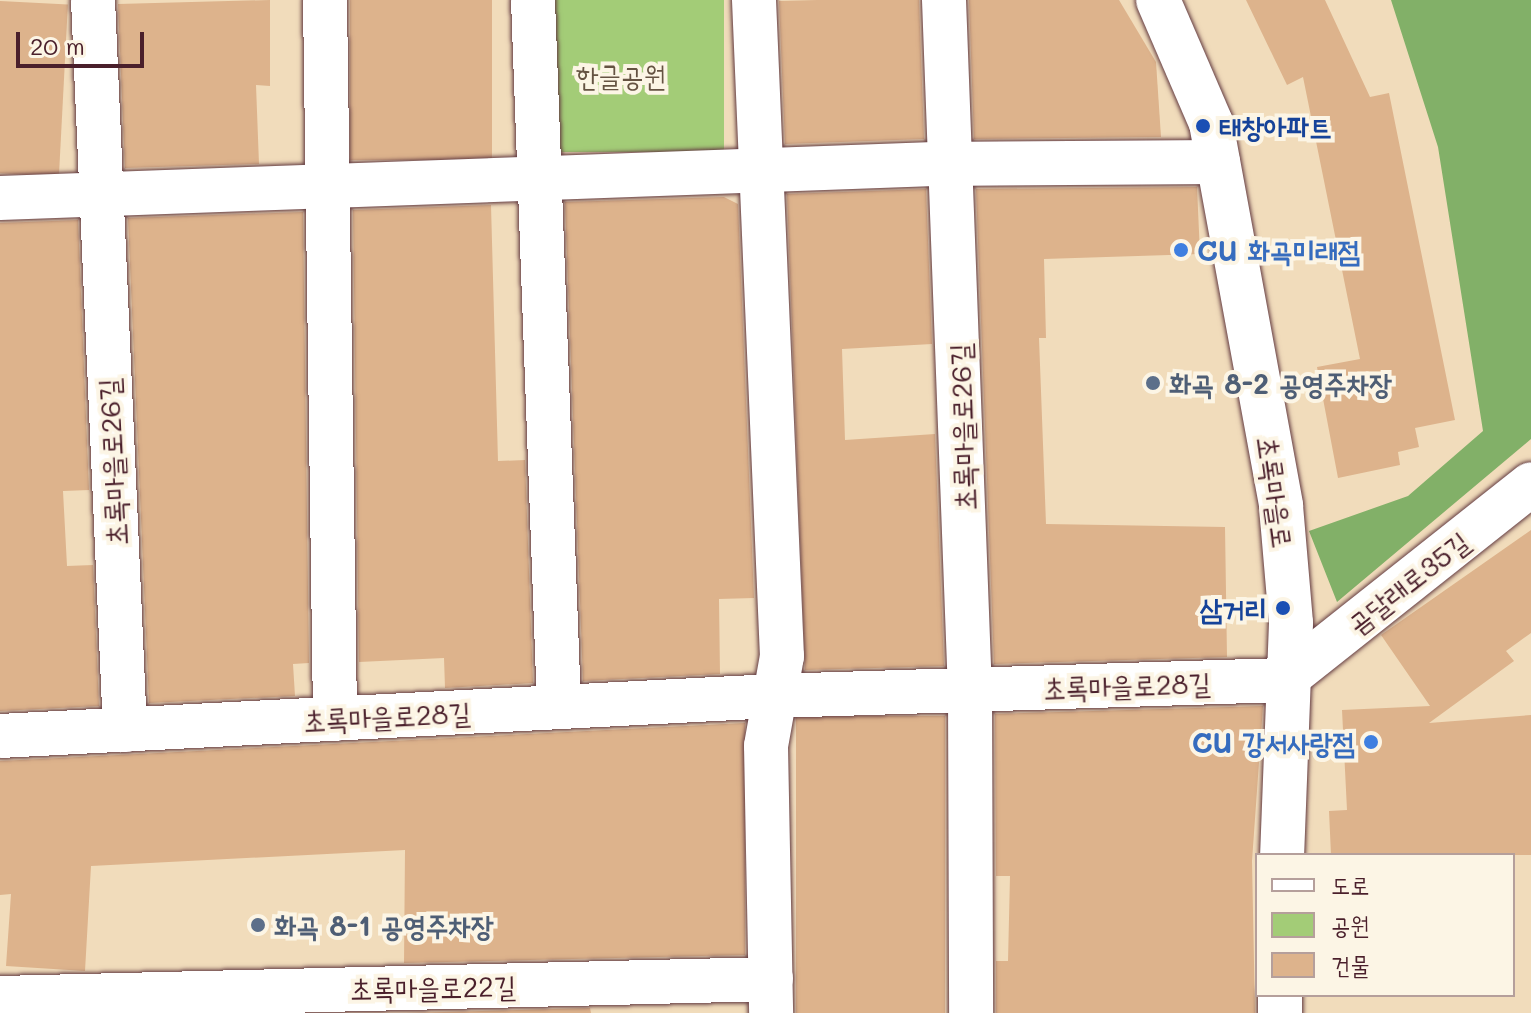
<!DOCTYPE html>
<meta charset="utf-8">
<style>
body{margin:0}
#map{position:relative;width:1531px;height:1013px;overflow:hidden;background:#f1dcbb;font-family:Mali,"Poor Story",sans-serif}
div>[style]{position:absolute}
.green>*{inset:0;background:#a3cc77;transform-origin:0 0}
.forest>*{inset:0;background:#82b068}
.building>*{inset:0;background:#ddb38c;transform-origin:0 0}
.roads{filter:drop-shadow(0 0 2px #633b41) drop-shadow(0 0 2px #633b41)}
.minor>*{height:44px;margin:-22px;padding:0 22px;transform-origin:22px;border-radius:22px;background:#fff}
.dots>*{width:22px;height:22px;translate:-50% -50%;box-sizing:border-box;border:4px solid #fcf5e5;border-radius:50%}
span{translate:-50% -50%;white-space:nowrap;text-align:center;line-height:1.15;-webkit-text-stroke:8px #fcf5e5;paint-order:stroke}
.park-label{font-size:28px;color:#655342}
.transit-label{font-size:28px;color:#164399;font-weight:700}
.left{translate:0 -50%;text-align:left}
.right{translate:-100% -50%;text-align:right}
.shop-label{font-size:28px;color:#366cbe;font-weight:700}
.service-label{font-size:28px;color:#4e5e75;font-weight:700}
.street-label{font-size:28px;color:#4a1f2b}
.legend{position:absolute;left:1255px;top:853px;width:260px;height:144px;box-sizing:border-box;background:#fcf5e5;border:2px solid #b59f9b;margin:0;padding:10px 14px;list-style:none;font-size:24px;color:#4a1f2b}
.legend li{display:flex;align-items:center;gap:16px;height:40px}
.legend b{width:40px;border:2px solid #b59f9b}
.scale{position:absolute;left:16px;top:32px;width:128px;height:36px;box-sizing:border-box;border:4px solid #4a1f2b;border-top:0;padding-left:10px;font-size:24px;line-height:28px;white-space:nowrap;color:#4a1f2b;-webkit-text-stroke:6px #fcf5e5;paint-order:stroke}
</style>
<div id="map">
<div class="green">
<i style="left:544px;top:0;width:180px;height:152px"></i>
</div>
<div class="forest">
<i style="clip-path:polygon(1391px 0,1531px 0,1531px 439px,1337px 602px,1309px 531px,1408px 496px,1483px 431px,1438px 147px)"></i>
</div>
<div class="building">
<i style="clip-path:polygon(270px 0,270px 86px,256px 85px,259px 164px,125px 168px,118px 4px)"></i>
<i style="left:350px;top:0;width:142px;height:160px"></i>
<i style="clip-path:polygon(817px 0,919px 0,924px 139px,785px 144px,779px 1px)"></i>
<i style="clip-path:polygon(969px 0,1119px 0,1156px 62px,1161px 137px,974px 139px)"></i>
<i style="clip-path:polygon(1246px 0,1325px 0,1370px 97px,1389px 93px,1455px 420px,1415px 428px,1419px 447px,1398px 452px,1400px 465px,1338px 478px,1317px 367px,1360px 359px,1303px 77px,1287px 85px)"></i>
<i style="left:0;top:1px;width:68px;height:172px;rotate:3deg"></i>
<i style="clip-path:polygon(1197px 187px,1200px 254px,1044px 259px,1046px 338px,1039px 338px,1046px 524px,1225px 527px,1227px 657px,994px 664px,976px 189px)"></i>
<i style="clip-path:polygon(926px 189px,932px 344px,842px 349px,845px 440px,935px 434px,944px 666px,805px 670px,787px 194px)"></i>
<i style="clip-path:polygon(724px 197px,738px 204px,754px 598px,719px 599px,720px 674px,583px 681px,565px 202px)"></i>
<i style="clip-path:polygon(491px 205px,498px 461px,525px 460px,533px 683px,445px 688px,444px 658px,359px 662px,353px 210px)"></i>
<i style="clip-path:polygon(303px 212px,309px 663px,293px 664px,295px 696px,149px 703px,128px 218px)"></i>
<i style="clip-path:polygon(78px 220px,89px 490px,63px 491px,67px 566px,93px 565px,99px 706px,0 711px,0 223px)"></i>
<i style="clip-path:polygon(1531px 530px,1531px 633px,1506px 651px,1514px 661px,1429px 723px,1531px 715px,1531px 855px,1331px 855px,1329px 811px,1347px 810px,1342px 710px,1430px 706px,1381px 635px)"></i>
<i style="clip-path:polygon(1263px 706px,1252px 861px,1255px 1013px,996px 1013px,996px 961px,1008px 961px,1010px 876px,996px 876px,995px 714px)"></i>
<i style="left:945px;top:716px;width:297px;height:149px;rotate:90deg"></i>
<i style="clip-path:polygon(745px 723px,745px 955px,404px 963px,405px 850px,91px 866px,85px 971px,6px 966px,11px 894px,0 895px,0 761px)"></i>
<i style="clip-path:polygon(590px 1008px,591px 1013px,406px 1013px)"></i>
</div>
<div class="roads">
<div class="minor">
<i style="left:93px;top:0;width:731px;rotate:87.49deg"></i>
<i style="left:325px;top:0;width:719px;rotate:89.2deg"></i>
<i style="left:533px;top:0;width:707px;rotate:87.89deg"></i>
<i style="left:754px;top:0;width:657px;rotate:87.56deg"></i>
<i style="left:782px;top:656px;width:91px;rotate:100.1deg"></i>
<i style="left:766px;top:746px;width:267px;rotate:88.9deg"></i>
<i style="left:944px;top:0;width:691px;rotate:87.85deg"></i>
<i style="left:970px;top:691px;width:322px;rotate:89.8deg"></i>
<i style="left:1158px;top:0;width:134px;rotate:66.7deg"></i>
<i style="left:1211px;top:123px;width:389px;rotate:79.6deg"></i>
<i style="left:1281px;top:506px;width:117px;rotate:85.1deg"></i>
<i style="left:1291px;top:623px;width:232px;rotate:92.2deg"></i>
<i style="left:0;top:198px;width:935px;rotate:-2.08deg"></i>
<i style="left:934px;top:164px;width:284px;rotate:-0.4deg"></i>
<i style="left:1284px;top:680px;width:315px;rotate:-38.4deg"></i>
<i style="left:0;top:736px;width:775px;rotate:-2.96deg"></i>
<i style="left:774px;top:696px;width:510px;rotate:-1.8deg"></i>
<i style="left:0;top:998px;width:771px;rotate:-1.41deg"></i>
<i style="left:1280px;top:1013px;width:18px;rotate:-90deg"></i>
</div>
</div>
<div class="dots">
<i style="left:1203px;top:126px;background:#1a4fb4"></i>
<i style="left:1181px;top:250px;background:#3f7fe0"></i>
<i style="left:1153px;top:383px;background:#5c6f8a"></i>
<i style="left:1283px;top:608px;background:#1a4fb4"></i>
<i style="left:1371px;top:742px;background:#3f7fe0"></i>
<i style="left:258px;top:925px;background:#5c6f8a"></i>
</div>
<div class="park-label">
<span style="left:621px;top:75px">한글공원</span>
</div>
<div class="transit-label">
<span class="left" style="left:1219px;top:126px">태창아파트</span>
<span class="right" style="left:1267px;top:608px">삼거리</span>
</div>
<div class="shop-label">
<span class="left" style="left:1197px;top:250px">CU 화곡미래점</span>
<span class="right" style="left:1355px;top:742px">CU 강서사랑점</span>
</div>
<div class="service-label">
<span class="left" style="left:1169px;top:383px">화곡 8-2 공영주차장</span>
<span class="left" style="left:274px;top:925px">화곡 8-1 공영주차장</span>
</div>
<div class="street-label">
<span style="left:962px;top:427px;rotate:-92deg">초록마을로26길</span>
<span style="left:112px;top:462px;rotate:-93deg">초록마을로26길</span>
<span style="left:1276px;top:492px;rotate:82deg">초록마을로</span>
<span style="left:1408px;top:582px;rotate:-38deg">곰달래로35길</span>
<span style="left:1127px;top:685px;rotate:-2deg">초록마을로28길</span>
<span style="left:387px;top:716px;rotate:-3deg">초록마을로28길</span>
<span style="left:433px;top:987px;rotate:-1deg">초록마을로22길</span>
</div>
<ul class="legend">
<li><b style="height:10px;background:#fff"></b>도로</li>
<li><b style="height:22px;background:#a3cc77"></b>공원</li>
<li><b style="height:22px;background:#ddb38c"></b>건물</li>
</ul>
<div class="scale">20 m</div>
</div>
